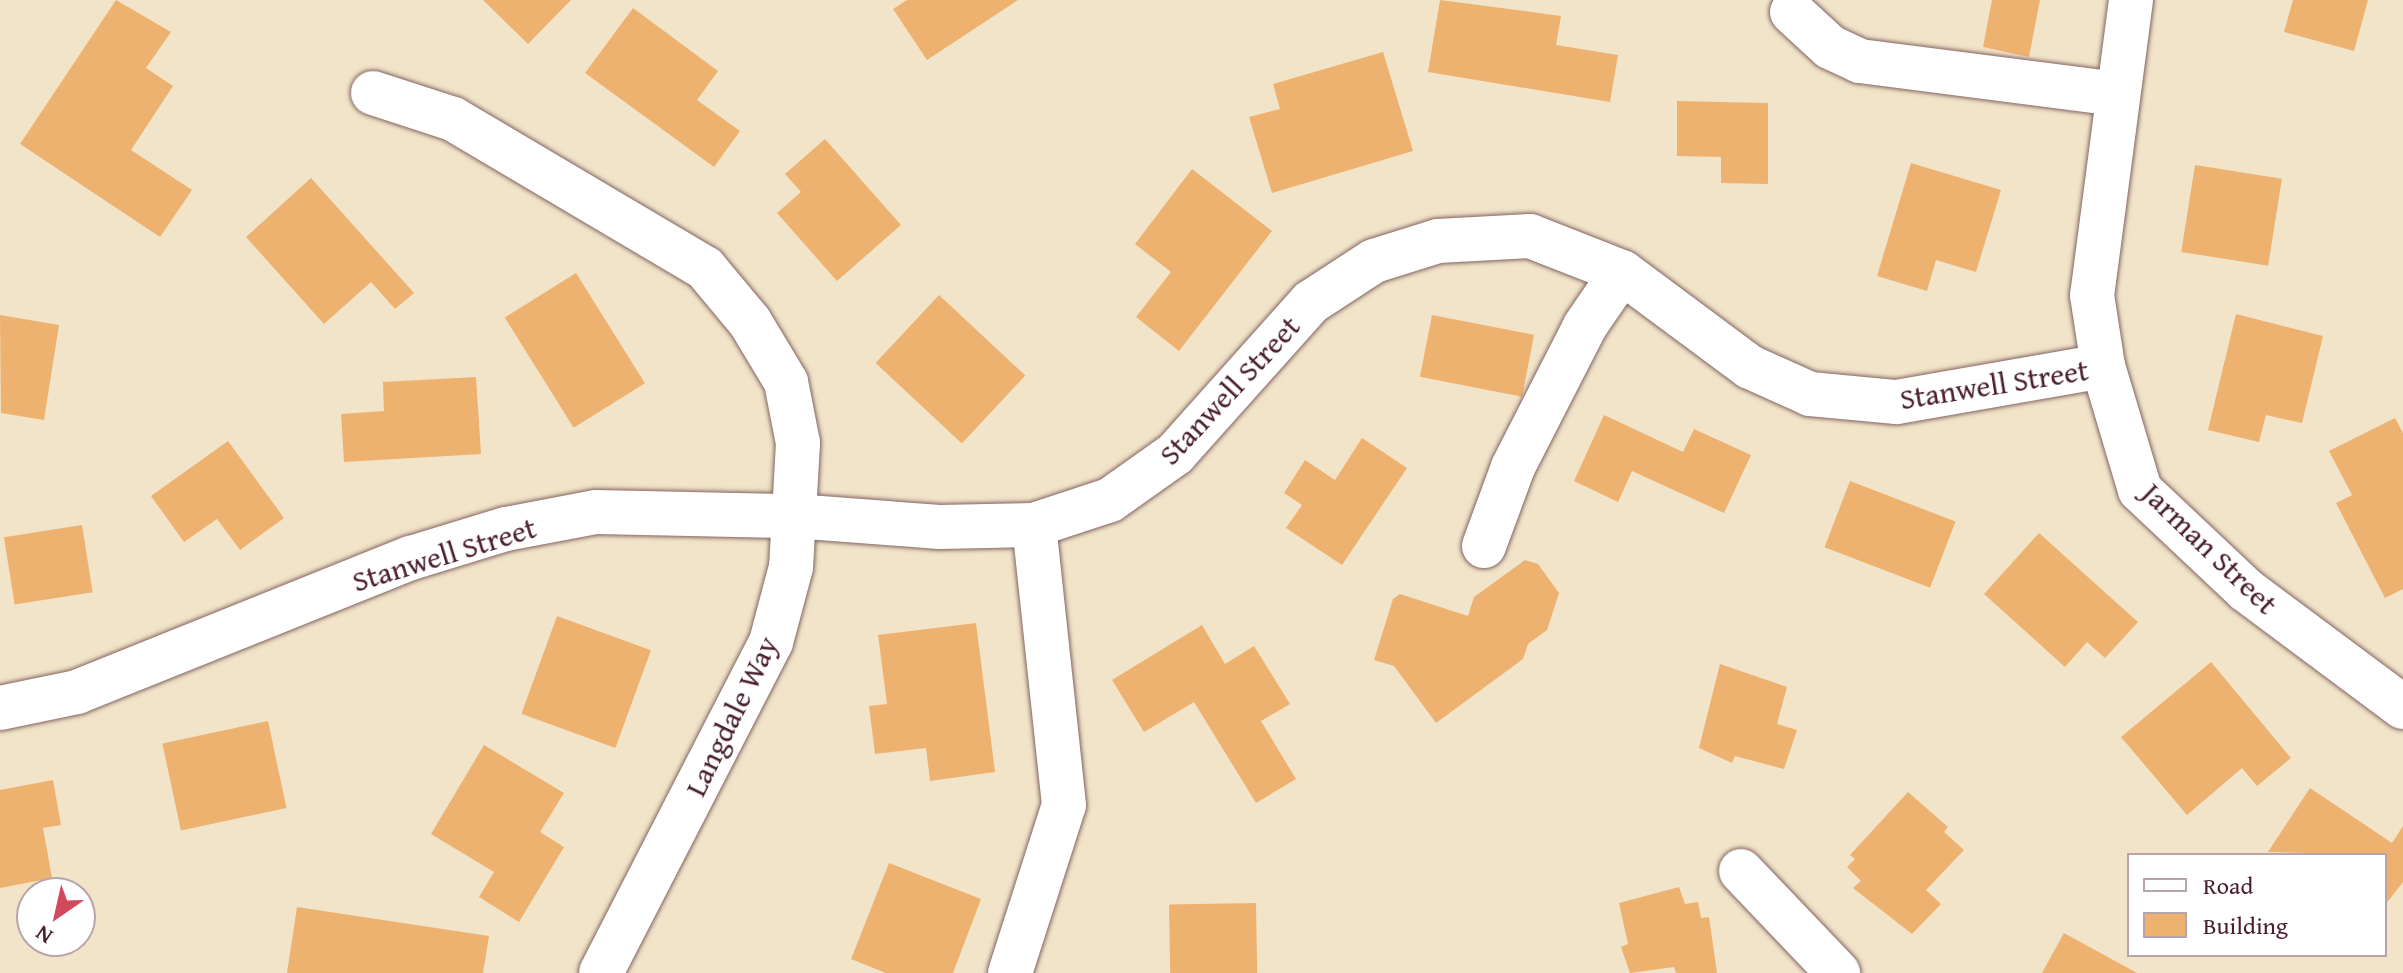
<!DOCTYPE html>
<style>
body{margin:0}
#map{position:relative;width:2403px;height:973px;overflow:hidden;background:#f1e4c9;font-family:"Gentium Book Plus",serif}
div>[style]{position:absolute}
.building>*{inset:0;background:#eeb270;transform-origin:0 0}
.roads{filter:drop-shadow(0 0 2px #846462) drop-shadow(0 0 2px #846462)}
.minor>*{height:44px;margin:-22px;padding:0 22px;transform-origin:22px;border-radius:22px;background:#fff}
span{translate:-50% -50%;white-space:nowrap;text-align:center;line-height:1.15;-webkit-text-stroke:6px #fff;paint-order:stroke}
.street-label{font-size:30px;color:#4a1f2b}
.legend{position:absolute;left:2127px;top:853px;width:260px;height:104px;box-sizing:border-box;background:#fff;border:2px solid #b7a5aa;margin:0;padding:10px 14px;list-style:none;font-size:24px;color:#4a1f2b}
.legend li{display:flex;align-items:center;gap:16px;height:40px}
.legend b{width:40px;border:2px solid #b7a5aa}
.north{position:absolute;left:16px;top:877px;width:80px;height:80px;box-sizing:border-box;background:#fff;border:2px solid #b7a5aa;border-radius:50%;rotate:214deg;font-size:22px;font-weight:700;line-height:32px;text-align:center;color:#4a1f2b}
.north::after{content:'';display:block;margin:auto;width:28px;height:36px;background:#d1495b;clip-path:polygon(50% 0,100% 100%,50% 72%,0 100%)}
</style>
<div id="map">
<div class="building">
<i style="clip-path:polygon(116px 0,171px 32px,146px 68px,173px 86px,131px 150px,192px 190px,160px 237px,20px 144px)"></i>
<i style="clip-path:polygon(483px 0,571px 0,528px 44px)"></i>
<i style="clip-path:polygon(907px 0,1018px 0,927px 60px,893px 9px)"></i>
<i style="clip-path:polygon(1440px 0,1561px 16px,1556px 45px,1618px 55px,1610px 102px,1428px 72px)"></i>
<i style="clip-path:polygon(1992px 0,2040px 0,2029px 57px,1983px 47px)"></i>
<i style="clip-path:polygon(2293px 0,2368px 0,2354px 51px,2284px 32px)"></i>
<i style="clip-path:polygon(633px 8px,718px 71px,697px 100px,740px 131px,714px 167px,585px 73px)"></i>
<i style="clip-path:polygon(1383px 52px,1413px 151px,1272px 193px,1249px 117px,1280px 109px,1273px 84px)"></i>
<i style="clip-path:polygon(1677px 101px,1768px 103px,1768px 184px,1721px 183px,1721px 157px,1677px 156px)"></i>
<i style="clip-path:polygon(825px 139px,901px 225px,837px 281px,777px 213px,801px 192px,785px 174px)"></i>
<i style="clip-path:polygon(1911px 163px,2001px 190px,1976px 272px,1936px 260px,1927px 291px,1877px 276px)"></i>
<i style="left:2195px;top:165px;width:88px;height:88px;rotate:9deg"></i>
<i style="clip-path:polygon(1192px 169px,1272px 231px,1179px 351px,1136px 317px,1171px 272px,1135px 244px)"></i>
<i style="clip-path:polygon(311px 178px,414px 293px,395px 309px,371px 282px,324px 324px,246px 237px)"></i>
<i style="left:576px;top:273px;width:130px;height:84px;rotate:58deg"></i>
<i style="left:939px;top:295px;width:118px;height:93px;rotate:43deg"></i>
<i style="clip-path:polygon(2236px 314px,2323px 336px,2302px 423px,2266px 415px,2259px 442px,2208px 430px)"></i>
<i style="clip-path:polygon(0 315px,59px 325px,44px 420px,1px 413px)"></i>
<i style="left:1432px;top:315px;width:104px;height:63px;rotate:11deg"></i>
<i style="clip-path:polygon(476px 377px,481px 454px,344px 462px,341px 414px,384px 411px,383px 382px)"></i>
<i style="clip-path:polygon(1604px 415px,1683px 452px,1694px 429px,1751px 455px,1724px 513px,1632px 471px,1618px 502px,1574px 481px)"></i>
<i style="clip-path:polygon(2395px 418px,2403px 433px,2403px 589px,2385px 598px,2336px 503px,2352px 495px,2329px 451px)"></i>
<i style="clip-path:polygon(1362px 438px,1407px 468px,1342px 565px,1286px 528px,1302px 505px,1284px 493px,1305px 460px,1335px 480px)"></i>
<i style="clip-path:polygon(228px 441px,284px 518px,240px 550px,217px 519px,184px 542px,151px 496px)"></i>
<i style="left:1850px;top:481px;width:113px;height:71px;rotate:21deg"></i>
<i style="left:82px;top:525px;width:68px;height:79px;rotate:81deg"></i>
<i style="clip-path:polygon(2039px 533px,2138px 622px,2105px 658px,2087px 642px,2065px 667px,1984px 594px)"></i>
<i style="clip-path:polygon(1525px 560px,1538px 564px,1559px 593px,1547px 630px,1528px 644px,1523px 659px,1436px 723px,1394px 666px,1374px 660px,1393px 599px,1400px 594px,1468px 616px,1474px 597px)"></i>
<i style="left:557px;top:616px;width:100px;height:104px;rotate:20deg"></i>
<i style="clip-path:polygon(976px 623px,995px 772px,930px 781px,926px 748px,875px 754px,869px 706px,887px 704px,878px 635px)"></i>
<i style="clip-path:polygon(1202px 625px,1225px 664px,1254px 646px,1290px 704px,1261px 721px,1296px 779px,1256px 803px,1194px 702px,1144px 732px,1112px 680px)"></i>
<i style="clip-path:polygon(2211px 662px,2291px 758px,2257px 786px,2242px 768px,2187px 815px,2121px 737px)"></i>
<i style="clip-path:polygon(1720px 664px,1787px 687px,1777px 724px,1797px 730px,1784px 769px,1735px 756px,1732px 763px,1699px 748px)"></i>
<i style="left:268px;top:721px;width:89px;height:108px;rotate:78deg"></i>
<i style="clip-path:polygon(484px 745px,564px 793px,540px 832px,564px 847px,519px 922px,479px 897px,494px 872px,431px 834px)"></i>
<i style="clip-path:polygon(53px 780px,61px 825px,43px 828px,52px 878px,0 888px,0 790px)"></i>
<i style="clip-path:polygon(2310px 788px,2392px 843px,2403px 826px,2403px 882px,2385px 905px,2385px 855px,2268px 852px)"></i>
<i style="clip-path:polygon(1908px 792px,1948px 827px,1944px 832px,1964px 850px,1926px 890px,1941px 904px,1912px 934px,1853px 888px,1861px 881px,1847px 867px,1855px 859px,1850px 855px)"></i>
<i style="clip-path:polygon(889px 863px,981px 899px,953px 973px,886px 973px,851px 959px)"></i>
<i style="clip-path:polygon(1679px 887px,1685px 904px,1698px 902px,1701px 918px,1709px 917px,1717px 973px,1676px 973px,1674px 967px,1630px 973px,1621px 947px,1628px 944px,1619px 903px)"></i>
<i style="left:1256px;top:903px;width:70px;height:87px;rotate:89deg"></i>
<i style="clip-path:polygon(297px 907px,489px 936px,483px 973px,287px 973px)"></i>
<i style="clip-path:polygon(2064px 933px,2137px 973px,2042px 973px)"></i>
</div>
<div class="roads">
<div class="minor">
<i style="left:2131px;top:0;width:298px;rotate:97.5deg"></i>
<i style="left:2092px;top:295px;width:72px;rotate:81.2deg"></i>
<i style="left:2103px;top:366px;width:129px;rotate:73.4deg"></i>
<i style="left:2140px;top:490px;width:146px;rotate:43.3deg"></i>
<i style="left:2246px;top:590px;width:196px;rotate:36.7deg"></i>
<i style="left:1792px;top:12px;width:52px;rotate:42.6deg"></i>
<i style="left:1830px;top:47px;width:33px;rotate:25deg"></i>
<i style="left:1860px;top:61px;width:260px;rotate:7.3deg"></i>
<i style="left:373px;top:93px;width:84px;rotate:18deg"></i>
<i style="left:453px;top:119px;width:293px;rotate:30.6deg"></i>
<i style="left:705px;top:268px;width:70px;rotate:50.2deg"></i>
<i style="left:750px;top:322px;width:70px;rotate:59deg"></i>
<i style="left:786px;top:382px;width:62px;rotate:78.9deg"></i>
<i style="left:798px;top:443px;width:124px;rotate:93.2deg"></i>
<i style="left:791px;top:567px;width:78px;rotate:104.9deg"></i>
<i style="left:771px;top:642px;width:372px;rotate:117.2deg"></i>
<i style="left:1484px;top:546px;width:84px;rotate:-69.8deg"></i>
<i style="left:1513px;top:467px;width:158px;rotate:-62.9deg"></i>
<i style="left:1585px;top:326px;width:65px;rotate:-55.6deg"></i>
<i style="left:0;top:708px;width:79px;rotate:-11.7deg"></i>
<i style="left:77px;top:692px;width:360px;rotate:-21.9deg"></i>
<i style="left:411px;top:558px;width:99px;rotate:-17deg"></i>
<i style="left:506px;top:529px;width:92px;rotate:-10.7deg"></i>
<i style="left:596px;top:512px;width:198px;rotate:1.2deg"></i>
<i style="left:794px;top:516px;width:146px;rotate:4.3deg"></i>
<i style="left:940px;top:527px;width:94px;rotate:-1.2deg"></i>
<i style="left:1034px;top:525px;width:80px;rotate:-18.2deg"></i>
<i style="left:1110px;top:500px;width:80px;rotate:-35.3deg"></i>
<i style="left:1175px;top:454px;width:204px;rotate:-48.2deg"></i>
<i style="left:1311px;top:302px;width:75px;rotate:-33.1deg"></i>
<i style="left:1374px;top:261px;width:67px;rotate:-17.4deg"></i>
<i style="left:1438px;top:241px;width:92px;rotate:-3.1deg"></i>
<i style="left:1530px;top:236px;width:99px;rotate:21.4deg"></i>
<i style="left:1622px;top:272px;width:159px;rotate:36.6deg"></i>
<i style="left:1750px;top:367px;width:66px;rotate:24.2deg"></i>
<i style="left:1810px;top:394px;width:87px;rotate:5.3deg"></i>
<i style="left:1897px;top:402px;width:209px;rotate:-9.9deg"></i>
<i style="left:1741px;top:871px;width:141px;rotate:46.4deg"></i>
<i style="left:1010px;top:973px;width:176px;rotate:-72.2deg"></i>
<i style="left:1064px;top:805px;width:282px;rotate:-96.1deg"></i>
</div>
</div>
<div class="street-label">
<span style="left:1994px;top:384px;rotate:-9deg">Stanwell Street</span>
<span style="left:1229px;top:390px;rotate:-47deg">Stanwell Street</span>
<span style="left:2210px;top:548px;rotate:44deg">Jarman Street</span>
<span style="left:444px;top:554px;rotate:-17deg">Stanwell Street</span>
<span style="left:731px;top:716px;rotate:-64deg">Langdale Way</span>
</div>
<ul class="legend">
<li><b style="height:10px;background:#fff"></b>Road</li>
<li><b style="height:22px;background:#eeb270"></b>Building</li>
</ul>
<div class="north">N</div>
</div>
